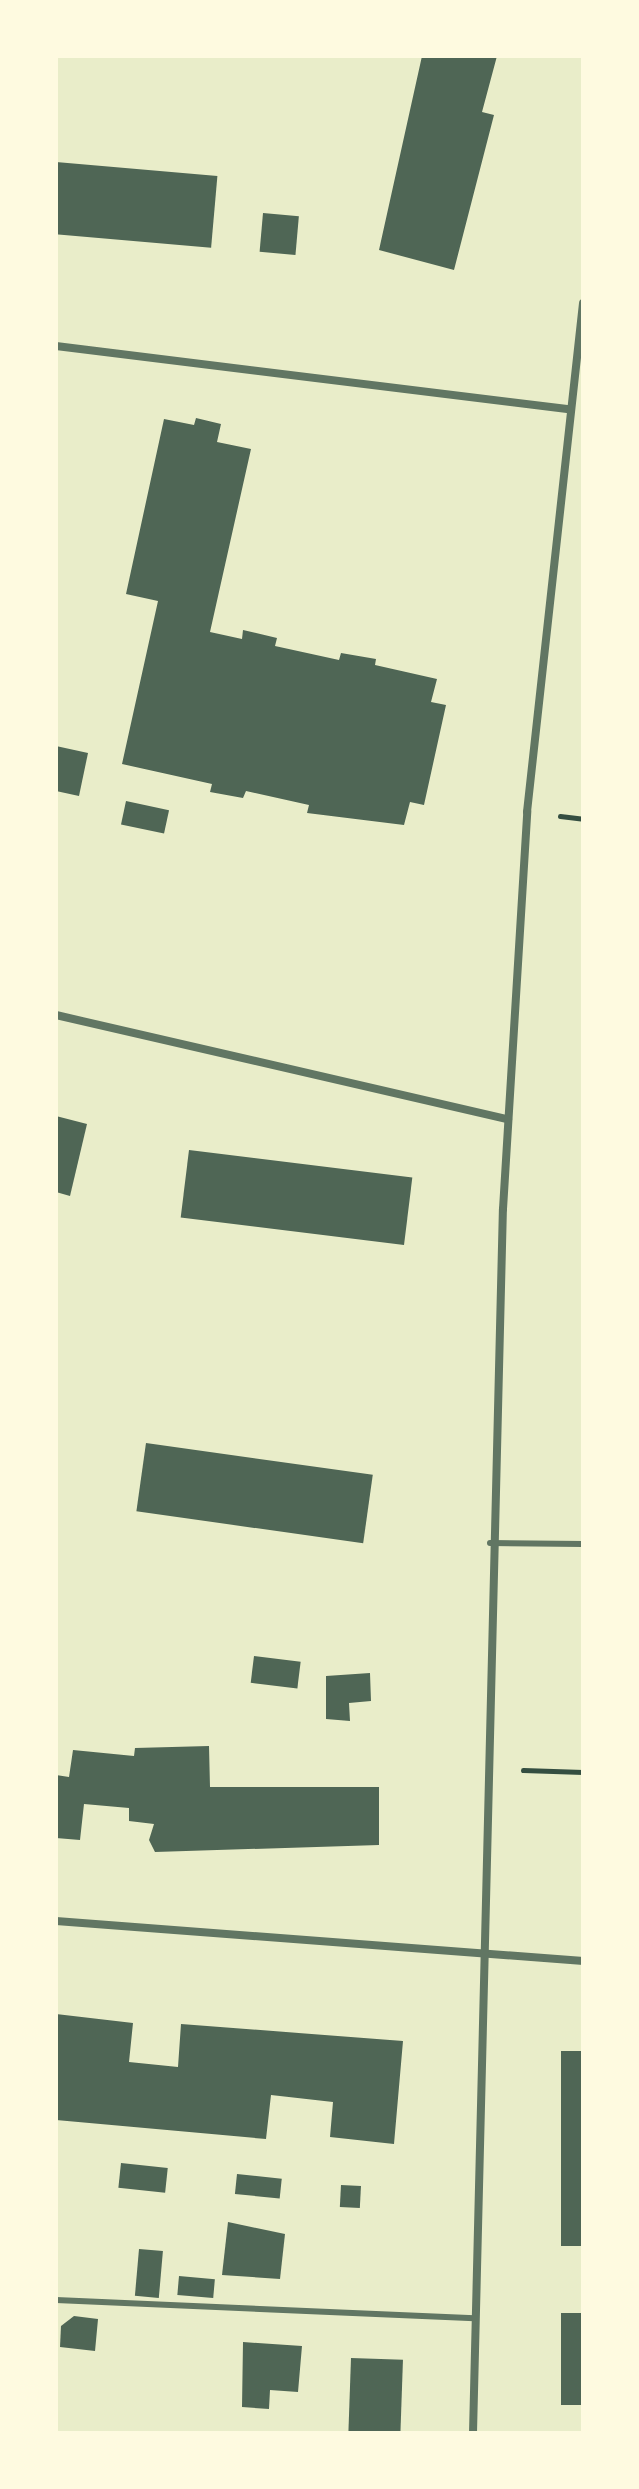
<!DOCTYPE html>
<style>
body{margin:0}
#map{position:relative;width:639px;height:2489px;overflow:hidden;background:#e9edc9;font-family:"Zilla Slab",serif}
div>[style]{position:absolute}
.building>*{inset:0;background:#4f6655;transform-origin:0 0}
.path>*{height:5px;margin:-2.5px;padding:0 2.5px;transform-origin:2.5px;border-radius:2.5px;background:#344e41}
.service>*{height:6px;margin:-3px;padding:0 3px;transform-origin:3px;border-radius:3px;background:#617663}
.minor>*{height:8px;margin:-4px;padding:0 4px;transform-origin:4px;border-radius:4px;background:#617663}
span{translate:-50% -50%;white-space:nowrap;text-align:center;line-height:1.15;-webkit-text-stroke:8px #fefae0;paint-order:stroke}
.frame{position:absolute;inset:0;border:58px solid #fefae0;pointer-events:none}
</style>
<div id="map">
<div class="building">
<i style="clip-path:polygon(422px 56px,497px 56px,482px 112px,494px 115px,454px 270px,379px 250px)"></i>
<i style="left:56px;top:162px;width:162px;height:72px;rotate:5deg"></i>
<i style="left:263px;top:213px;width:36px;height:39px;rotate:5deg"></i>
<i style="clip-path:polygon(196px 418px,221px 424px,217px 442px,251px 449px,210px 632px,242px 639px,243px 630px,277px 638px,275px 646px,339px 660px,341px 653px,376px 659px,375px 665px,437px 679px,431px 702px,446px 705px,424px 805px,410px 802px,404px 825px,307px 813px,309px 805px,246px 791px,243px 798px,210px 792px,212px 784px,122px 764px,158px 601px,126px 594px,164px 419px,194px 425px)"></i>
<i style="clip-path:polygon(56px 746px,88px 753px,79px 796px,56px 791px)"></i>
<i style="left:126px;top:801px;width:44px;height:24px;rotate:12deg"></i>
<i style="clip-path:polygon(56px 1116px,87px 1124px,70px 1196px,56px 1192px)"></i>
<i style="left:189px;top:1150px;width:225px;height:68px;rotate:7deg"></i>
<i style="left:146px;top:1443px;width:229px;height:69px;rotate:8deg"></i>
<i style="left:254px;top:1656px;width:47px;height:27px;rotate:7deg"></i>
<i style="clip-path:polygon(370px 1673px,371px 1701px,349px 1703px,350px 1721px,326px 1719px,326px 1676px)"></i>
<i style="clip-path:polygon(209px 1746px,210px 1787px,379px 1787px,379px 1845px,155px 1852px,149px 1840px,154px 1824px,129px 1821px,129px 1808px,84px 1804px,80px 1840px,56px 1838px,56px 1775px,69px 1777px,73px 1750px,134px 1756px,135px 1748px)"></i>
<i style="clip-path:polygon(56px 2014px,133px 2023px,129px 2062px,178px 2067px,181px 2024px,403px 2041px,394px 2144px,330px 2137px,333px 2102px,271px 2095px,266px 2139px,56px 2120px)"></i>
<i style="left:561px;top:2051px;width:22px;height:195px"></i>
<i style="left:121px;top:2163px;width:47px;height:25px;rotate:6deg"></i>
<i style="left:237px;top:2174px;width:45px;height:20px;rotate:6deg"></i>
<i style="left:341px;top:2185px;width:20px;height:22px;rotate:3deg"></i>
<i style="clip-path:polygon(228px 2222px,285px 2234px,280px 2279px,222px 2275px)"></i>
<i style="left:139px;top:2249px;width:24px;height:47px;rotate:5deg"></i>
<i style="left:179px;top:2276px;width:36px;height:19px;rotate:5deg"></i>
<i style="left:561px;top:2313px;width:22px;height:92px"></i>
<i style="clip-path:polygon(74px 2316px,98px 2319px,95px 2351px,60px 2347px,61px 2326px)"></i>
<i style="clip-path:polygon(243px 2342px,302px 2346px,298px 2392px,270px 2390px,269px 2409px,242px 2407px)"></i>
<i style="left:351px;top:2358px;width:52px;height:75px;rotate:2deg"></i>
</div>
<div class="path">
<i style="left:560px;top:816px;width:23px;rotate:7deg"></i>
<i style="left:523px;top:1770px;width:60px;rotate:1.9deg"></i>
</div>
<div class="service">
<i style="left:490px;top:1543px;width:93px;rotate:0.6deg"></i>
<i style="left:56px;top:2300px;width:419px;rotate:2.5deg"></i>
</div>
<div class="minor">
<i style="left:56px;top:346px;width:515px;rotate:7.03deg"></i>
<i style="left:56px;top:1015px;width:464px;rotate:13deg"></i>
<i style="left:56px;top:1921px;width:529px;rotate:4.34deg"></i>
<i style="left:473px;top:2433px;width:1224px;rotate:-88.6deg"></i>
<i style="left:503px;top:1209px;width:398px;rotate:-86.5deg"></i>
<i style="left:527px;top:812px;width:512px;rotate:-83.72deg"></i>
</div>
<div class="frame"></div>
</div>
